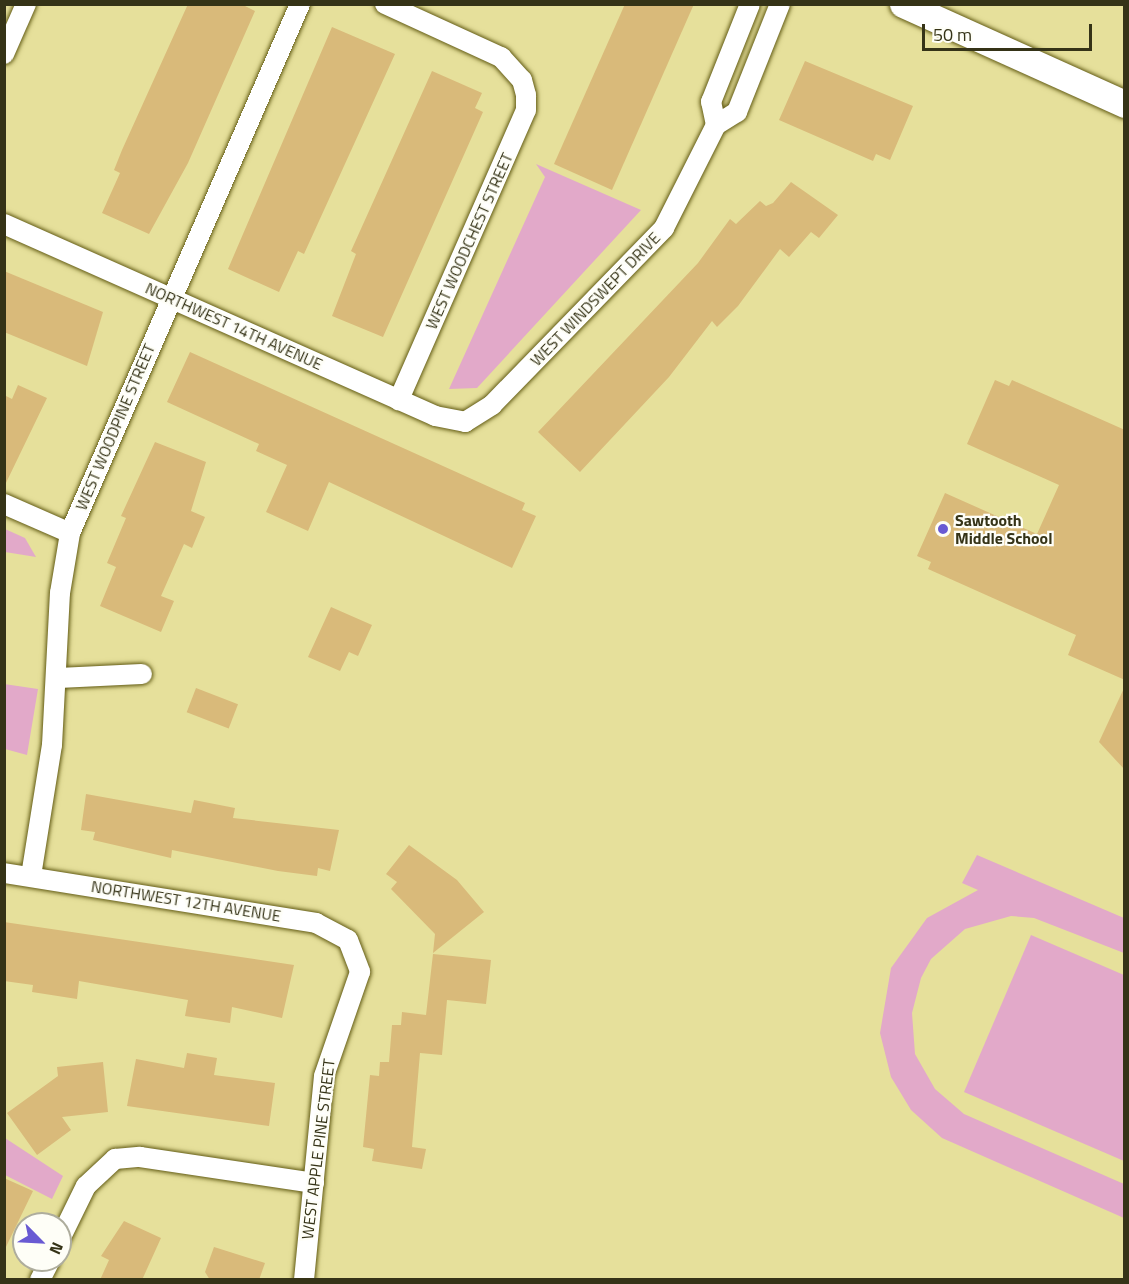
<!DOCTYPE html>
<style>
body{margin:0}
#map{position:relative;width:1129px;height:1284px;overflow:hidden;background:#e6e09b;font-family:"Titillium Web",sans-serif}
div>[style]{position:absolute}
.green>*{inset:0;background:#e2a9c9}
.building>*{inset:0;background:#d9ba7a;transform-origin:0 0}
.roads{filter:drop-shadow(0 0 2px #635c15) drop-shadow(0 0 2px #635c15)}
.minor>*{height:20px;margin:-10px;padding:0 10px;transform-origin:10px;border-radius:10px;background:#fff}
.secondary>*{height:27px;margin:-13.5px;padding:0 13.5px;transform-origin:13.5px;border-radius:13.5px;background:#fff}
.dots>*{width:16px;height:16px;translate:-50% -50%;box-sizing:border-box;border:3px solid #fefef7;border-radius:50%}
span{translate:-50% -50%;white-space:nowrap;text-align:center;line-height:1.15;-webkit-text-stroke:4.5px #fefef7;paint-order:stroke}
.street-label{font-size:16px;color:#353317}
.poi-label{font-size:16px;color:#353317;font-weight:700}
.left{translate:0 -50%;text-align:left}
.frame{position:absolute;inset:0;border:6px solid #353317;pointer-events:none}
.north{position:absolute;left:12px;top:1212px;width:60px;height:60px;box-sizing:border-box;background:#fefef7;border:2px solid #aead9d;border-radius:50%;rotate:114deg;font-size:16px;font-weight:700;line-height:24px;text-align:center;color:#353317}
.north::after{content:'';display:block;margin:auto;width:21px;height:27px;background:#695ad3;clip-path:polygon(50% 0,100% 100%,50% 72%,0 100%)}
.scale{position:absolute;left:922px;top:24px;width:170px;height:27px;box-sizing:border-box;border:3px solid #353317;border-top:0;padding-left:8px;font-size:18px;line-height:21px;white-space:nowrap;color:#353317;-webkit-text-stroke:4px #fefef7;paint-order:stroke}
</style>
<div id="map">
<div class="green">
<i style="clip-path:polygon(536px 164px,641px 210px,477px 388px,449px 389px,545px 177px)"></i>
<i style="clip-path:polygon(5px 529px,25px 538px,36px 557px,5px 552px)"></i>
<i style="clip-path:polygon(4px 684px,38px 689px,27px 755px,5px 749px)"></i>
<i style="clip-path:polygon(977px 855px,1124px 918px,1124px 953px,1034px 918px,1011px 916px,965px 929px,931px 959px,921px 978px,912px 1013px,915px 1054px,935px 1089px,964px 1114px,1124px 1184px,1124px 1218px,942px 1138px,911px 1110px,891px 1077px,880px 1033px,891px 968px,927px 918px,978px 890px,962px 883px)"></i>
<i style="clip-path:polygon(1031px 935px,1124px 975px,1124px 1161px,964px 1092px)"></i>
<i style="clip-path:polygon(5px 1138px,63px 1176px,52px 1199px,5px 1175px)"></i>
</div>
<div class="building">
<i style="clip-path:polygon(188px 4px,241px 4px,255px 11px,188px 163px,149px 234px,102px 213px,120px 173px,114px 170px,122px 150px)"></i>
<i style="clip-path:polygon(625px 4px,694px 4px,612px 190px,554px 164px)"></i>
<i style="clip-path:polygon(332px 27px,395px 54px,304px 254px,298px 251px,279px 292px,228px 269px)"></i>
<i style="clip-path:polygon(805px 61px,913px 106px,890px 160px,876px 154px,873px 161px,779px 120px)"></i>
<i style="clip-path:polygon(432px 71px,482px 93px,475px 108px,483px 112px,383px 337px,332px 316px,356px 254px,351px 251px)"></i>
<i style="clip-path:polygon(791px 182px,838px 215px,819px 238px,811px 232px,789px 257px,780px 249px,738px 306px,717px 327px,712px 321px,669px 377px,580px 472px,538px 432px,698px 263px,730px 219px,736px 224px,760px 201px,766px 206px,773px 203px)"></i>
<i style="clip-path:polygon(4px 271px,103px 312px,87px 366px,4px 332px)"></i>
<i style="clip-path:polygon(190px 352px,525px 503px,522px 510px,536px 516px,512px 568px,329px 482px,308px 531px,266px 512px,287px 465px,256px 451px,259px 444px,167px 402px)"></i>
<i style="clip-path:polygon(995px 380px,1009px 386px,1012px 380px,1125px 430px,1125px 680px,1068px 655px,1076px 635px,928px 569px,931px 562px,917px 556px,945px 493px,1037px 534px,1059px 485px,967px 444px)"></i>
<i style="clip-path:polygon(18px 385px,47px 398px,4px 487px,4px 395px,12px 399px)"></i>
<i style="clip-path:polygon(155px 442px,206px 462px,191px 511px,205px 517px,192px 548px,184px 544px,161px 596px,174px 601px,161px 632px,100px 606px,116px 567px,107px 563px,126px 518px,121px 516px)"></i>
<i style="clip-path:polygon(331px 607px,372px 625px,358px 656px,349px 652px,340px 671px,308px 657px)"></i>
<i style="clip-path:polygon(1125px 686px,1125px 770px,1099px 742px)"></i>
<i style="left:196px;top:688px;width:45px;height:26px;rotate:21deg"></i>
<i style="clip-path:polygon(86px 794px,191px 813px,194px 800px,235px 808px,233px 818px,339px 830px,330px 871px,318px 868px,317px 876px,278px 871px,172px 850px,171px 858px,93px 840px,95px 832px,81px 830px)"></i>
<i style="clip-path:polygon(409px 845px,457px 880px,484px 912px,433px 953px,435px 934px,391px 889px,397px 882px,386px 874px)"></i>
<i style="clip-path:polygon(4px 922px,294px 965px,282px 1018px,232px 1007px,230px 1023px,185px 1016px,188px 1000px,79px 981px,77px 999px,32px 992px,33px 985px,4px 981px)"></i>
<i style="clip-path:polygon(433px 954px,491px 960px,486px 1004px,447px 1000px,442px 1055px,420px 1053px,412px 1147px,426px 1149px,422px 1169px,372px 1161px,374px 1149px,363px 1147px,370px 1075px,379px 1076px,380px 1062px,389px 1062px,392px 1025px,401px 1025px,402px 1012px,426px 1015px)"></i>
<i style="clip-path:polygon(187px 1053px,217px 1058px,214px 1075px,275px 1083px,269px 1126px,127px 1106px,136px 1059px,184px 1068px)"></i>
<i style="clip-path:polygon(103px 1062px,108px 1112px,62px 1117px,71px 1130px,37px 1155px,7px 1113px,58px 1076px,57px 1067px)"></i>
<i style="clip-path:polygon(4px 1178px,33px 1191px,4px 1251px)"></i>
<i style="clip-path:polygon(124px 1221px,161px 1238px,142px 1280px,100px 1280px,109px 1260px,101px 1256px)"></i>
<i style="clip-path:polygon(214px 1247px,265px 1263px,259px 1280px,210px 1280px,205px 1272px)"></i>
</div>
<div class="roads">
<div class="minor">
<i style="left:385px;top:4px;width:128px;rotate:24.6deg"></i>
<i style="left:501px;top:57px;width:31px;rotate:48deg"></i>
<i style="left:522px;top:80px;width:16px;rotate:75deg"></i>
<i style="left:526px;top:95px;width:15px;rotate:90deg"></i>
<i style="left:526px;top:110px;width:317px;rotate:113.7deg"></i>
<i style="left:4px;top:54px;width:55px;rotate:-66.3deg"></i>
<i style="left:716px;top:125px;width:24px;rotate:-102deg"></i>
<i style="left:711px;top:102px;width:105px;rotate:-68.3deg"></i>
<i style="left:4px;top:224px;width:472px;rotate:24deg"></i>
<i style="left:435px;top:416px;width:31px;rotate:11deg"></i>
<i style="left:465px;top:422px;width:32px;rotate:-32deg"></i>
<i style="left:492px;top:405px;width:247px;rotate:-45.8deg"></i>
<i style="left:664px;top:228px;width:115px;rotate:-63.2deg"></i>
<i style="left:716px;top:125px;width:25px;rotate:-32deg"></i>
<i style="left:737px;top:112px;width:116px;rotate:-68.3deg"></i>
<i style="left:4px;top:504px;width:72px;rotate:23.7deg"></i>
<i style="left:58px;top:678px;width:84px;rotate:-2.7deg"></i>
<i style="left:4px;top:873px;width:316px;rotate:9.1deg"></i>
<i style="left:316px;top:923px;width:36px;rotate:28deg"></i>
<i style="left:348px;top:940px;width:34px;rotate:69deg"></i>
<i style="left:360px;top:972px;width:110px;rotate:109.1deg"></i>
<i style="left:324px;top:1076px;width:205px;rotate:95.6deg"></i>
<i style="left:31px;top:876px;width:133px;rotate:-80.9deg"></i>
<i style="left:52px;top:745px;width:152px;rotate:-87deg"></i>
<i style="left:60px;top:593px;width:61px;rotate:-80.5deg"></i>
<i style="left:70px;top:533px;width:577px;rotate:-66.5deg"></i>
<i style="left:60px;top:1239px;width:59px;rotate:-63.9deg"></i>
<i style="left:86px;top:1186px;width:40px;rotate:-43deg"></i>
<i style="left:115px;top:1159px;width:25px;rotate:-5deg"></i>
<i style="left:140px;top:1157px;width:176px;rotate:8.5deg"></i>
<i style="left:40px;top:1280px;width:22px;rotate:-63deg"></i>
</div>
<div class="secondary">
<i style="left:903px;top:4px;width:243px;rotate:24.3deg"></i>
</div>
</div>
<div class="dots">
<i style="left:943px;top:529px;background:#695ad3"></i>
</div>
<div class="street-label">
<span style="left:469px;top:241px;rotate:-66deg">WEST WOODCHEST STREET</span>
<span style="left:595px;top:299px;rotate:-46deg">WEST WINDSWEPT DRIVE</span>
<span style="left:234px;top:326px;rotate:24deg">NORTHWEST 14TH AVENUE</span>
<span style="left:115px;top:427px;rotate:-67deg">WEST WOODPINE STREET</span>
<span style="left:186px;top:901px;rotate:9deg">NORTHWEST 12TH AVENUE</span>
<span style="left:318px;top:1149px;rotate:-83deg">WEST APPLE PINE STREET</span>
</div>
<div class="poi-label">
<span class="left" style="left:955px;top:529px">Sawtooth<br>Middle School</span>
</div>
<div class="frame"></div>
<div class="north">N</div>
<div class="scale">50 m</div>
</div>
